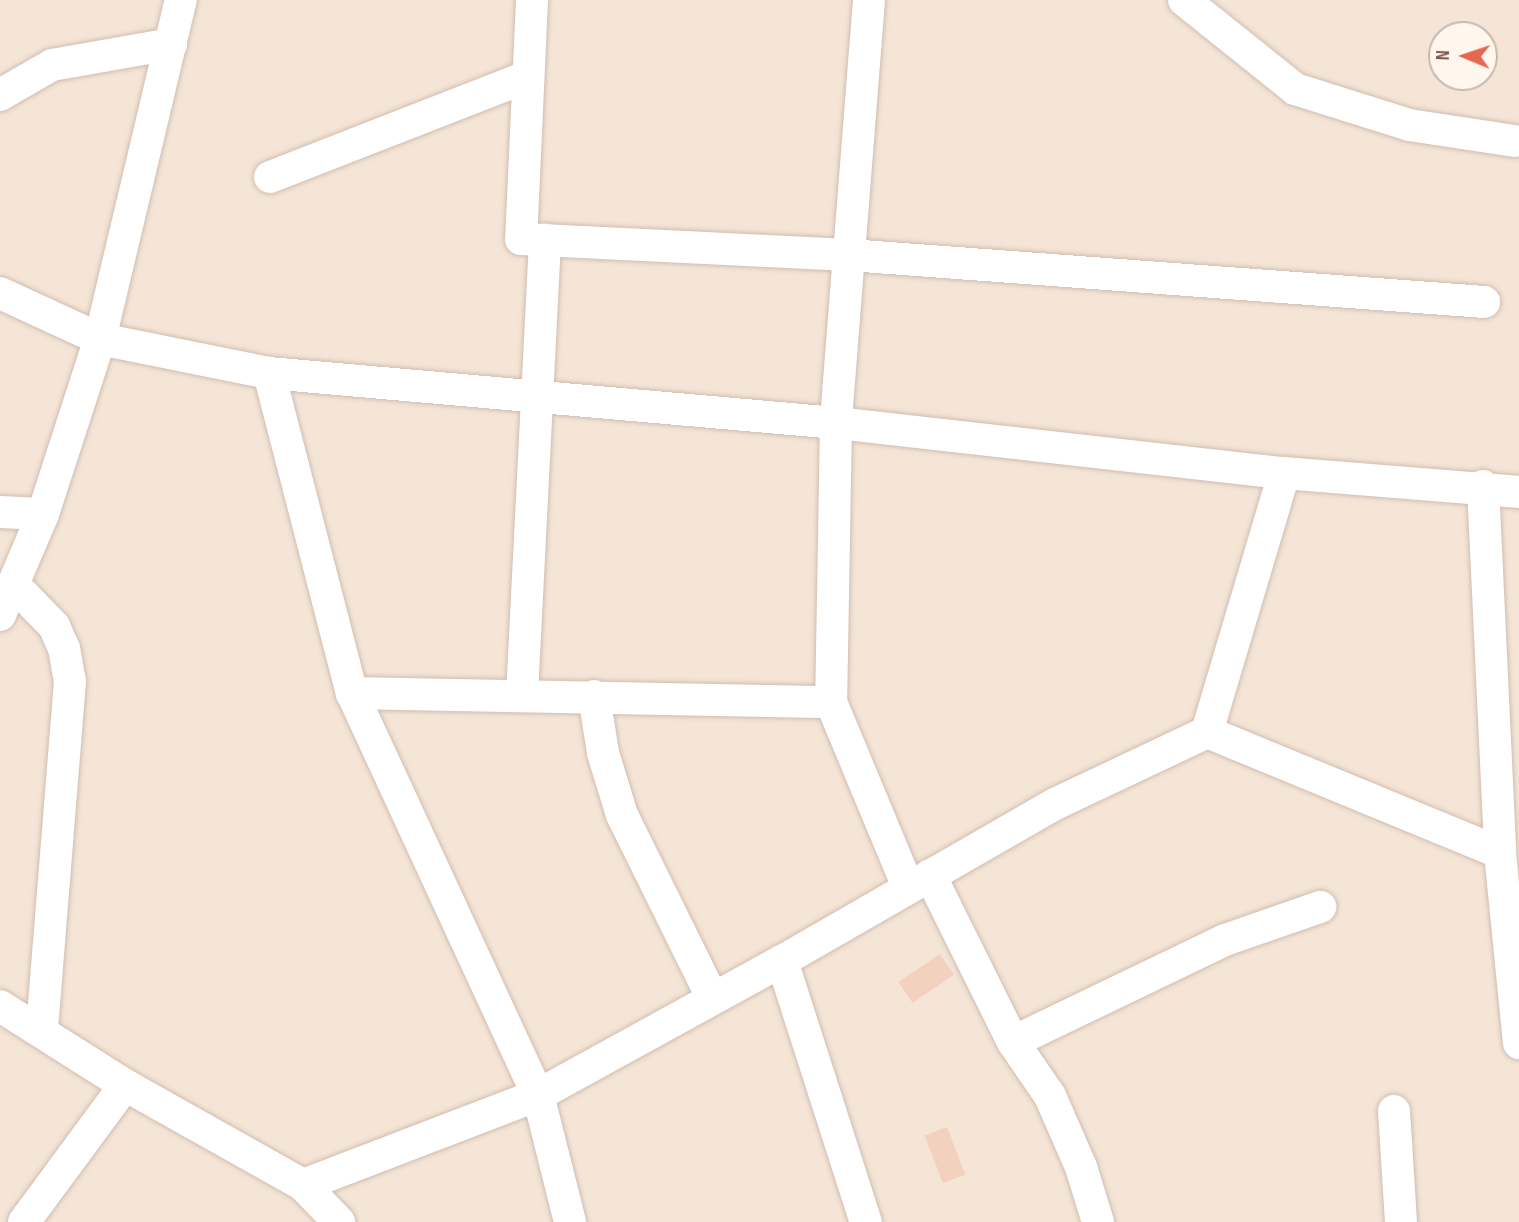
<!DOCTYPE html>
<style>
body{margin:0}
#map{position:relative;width:1519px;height:1222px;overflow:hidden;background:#fcf3e8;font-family:"Sofia Sans Condensed",sans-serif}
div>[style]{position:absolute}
.residential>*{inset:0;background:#f4e5d6}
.building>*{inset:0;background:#f2d1bf;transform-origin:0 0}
.roads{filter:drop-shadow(0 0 2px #d1bdb0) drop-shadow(0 0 2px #d1bdb0)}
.minor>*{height:32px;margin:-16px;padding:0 16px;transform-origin:16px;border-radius:16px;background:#fff}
span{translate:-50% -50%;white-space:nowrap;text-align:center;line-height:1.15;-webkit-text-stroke:6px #fff7ee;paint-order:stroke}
.north{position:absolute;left:1428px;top:21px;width:70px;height:70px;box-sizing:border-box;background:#fff7ee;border:2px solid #c9b7ad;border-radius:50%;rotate:272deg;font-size:19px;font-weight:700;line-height:28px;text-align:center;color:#77584b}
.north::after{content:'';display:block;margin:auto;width:24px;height:32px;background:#e5674e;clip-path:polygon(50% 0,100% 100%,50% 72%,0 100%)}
</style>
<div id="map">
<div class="residential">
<i style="clip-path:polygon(evenodd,0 0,1519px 0,1519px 1222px,0 1222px,0 0,1442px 35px,1484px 35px,1484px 77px,1442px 77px,1442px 35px)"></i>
</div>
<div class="building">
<i style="left:940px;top:954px;width:25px;height:50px;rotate:56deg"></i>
<i style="left:947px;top:1127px;width:51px;height:24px;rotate:69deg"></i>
</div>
<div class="roads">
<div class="minor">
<i style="left:532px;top:0;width:239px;rotate:92.6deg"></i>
<i style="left:521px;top:239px;width:328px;rotate:2.8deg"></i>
<i style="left:849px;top:255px;width:637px;rotate:4.23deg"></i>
<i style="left:869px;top:0;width:424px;rotate:94.5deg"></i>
<i style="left:836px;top:423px;width:279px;rotate:91deg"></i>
<i style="left:831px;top:702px;width:200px;rotate:67.4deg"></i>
<i style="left:1184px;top:0;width:142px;rotate:38.7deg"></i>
<i style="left:1295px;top:89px;width:120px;rotate:17.5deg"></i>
<i style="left:1409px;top:125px;width:107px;rotate:8.6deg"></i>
<i style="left:0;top:95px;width:60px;rotate:-30deg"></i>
<i style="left:52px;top:65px;width:121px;rotate:-10deg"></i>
<i style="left:270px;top:177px;width:276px;rotate:-21.3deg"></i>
<i style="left:0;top:293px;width:110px;rotate:24.7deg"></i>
<i style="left:100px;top:339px;width:172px;rotate:11.4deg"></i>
<i style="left:269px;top:373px;width:569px;rotate:5.04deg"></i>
<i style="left:836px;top:423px;width:451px;rotate:6.4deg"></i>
<i style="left:1284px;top:473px;width:236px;rotate:4.6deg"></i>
<i style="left:269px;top:373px;width:331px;rotate:75.5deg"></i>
<i style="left:352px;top:693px;width:443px;rotate:65.2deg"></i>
<i style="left:538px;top:1095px;width:252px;rotate:159deg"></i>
<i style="left:1483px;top:486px;width:367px;rotate:87.3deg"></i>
<i style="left:1500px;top:853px;width:191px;rotate:84.3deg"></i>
<i style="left:0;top:512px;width:43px;rotate:2.7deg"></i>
<i style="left:15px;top:586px;width:56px;rotate:45.7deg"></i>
<i style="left:54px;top:626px;width:24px;rotate:66deg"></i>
<i style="left:64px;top:648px;width:34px;rotate:80deg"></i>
<i style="left:70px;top:681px;width:350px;rotate:94.6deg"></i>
<i style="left:0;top:615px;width:110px;rotate:-66.9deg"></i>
<i style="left:43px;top:514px;width:184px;rotate:-72deg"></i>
<i style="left:100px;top:339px;width:349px;rotate:-76.6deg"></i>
<i style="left:352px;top:693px;width:479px;rotate:1.1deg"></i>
<i style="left:522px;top:695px;width:456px;rotate:-87.1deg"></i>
<i style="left:594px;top:696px;width:58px;rotate:81deg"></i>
<i style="left:603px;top:753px;width:65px;rotate:73deg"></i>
<i style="left:622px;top:815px;width:203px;rotate:63.7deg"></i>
<i style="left:1207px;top:732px;width:270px;rotate:-73.4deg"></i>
<i style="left:930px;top:875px;width:186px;rotate:63.6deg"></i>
<i style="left:1013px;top:1042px;width:65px;rotate:55.6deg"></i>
<i style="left:1050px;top:1096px;width:77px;rotate:66.4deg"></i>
<i style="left:1081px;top:1167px;width:58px;rotate:72.8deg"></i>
<i style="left:782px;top:961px;width:315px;rotate:-29.9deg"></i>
<i style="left:1055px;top:804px;width:168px;rotate:-25.3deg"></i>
<i style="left:1207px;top:732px;width:317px;rotate:22.4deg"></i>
<i style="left:0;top:1006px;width:148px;rotate:32.3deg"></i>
<i style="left:125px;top:1085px;width:204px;rotate:29.3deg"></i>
<i style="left:303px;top:1185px;width:52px;rotate:45.8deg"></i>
<i style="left:1013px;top:1042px;width:235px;rotate:-25.7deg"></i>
<i style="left:1225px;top:940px;width:101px;rotate:-19.2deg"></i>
<i style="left:1394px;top:1111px;width:111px;rotate:86.4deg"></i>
<i style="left:24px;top:1222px;width:170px;rotate:-53.6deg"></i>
<i style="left:570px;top:1222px;width:131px;rotate:-104.1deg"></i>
<i style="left:538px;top:1095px;width:278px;rotate:-28.8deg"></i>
<i style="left:782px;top:961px;width:274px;rotate:72.2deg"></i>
</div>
</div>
<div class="north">N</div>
</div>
